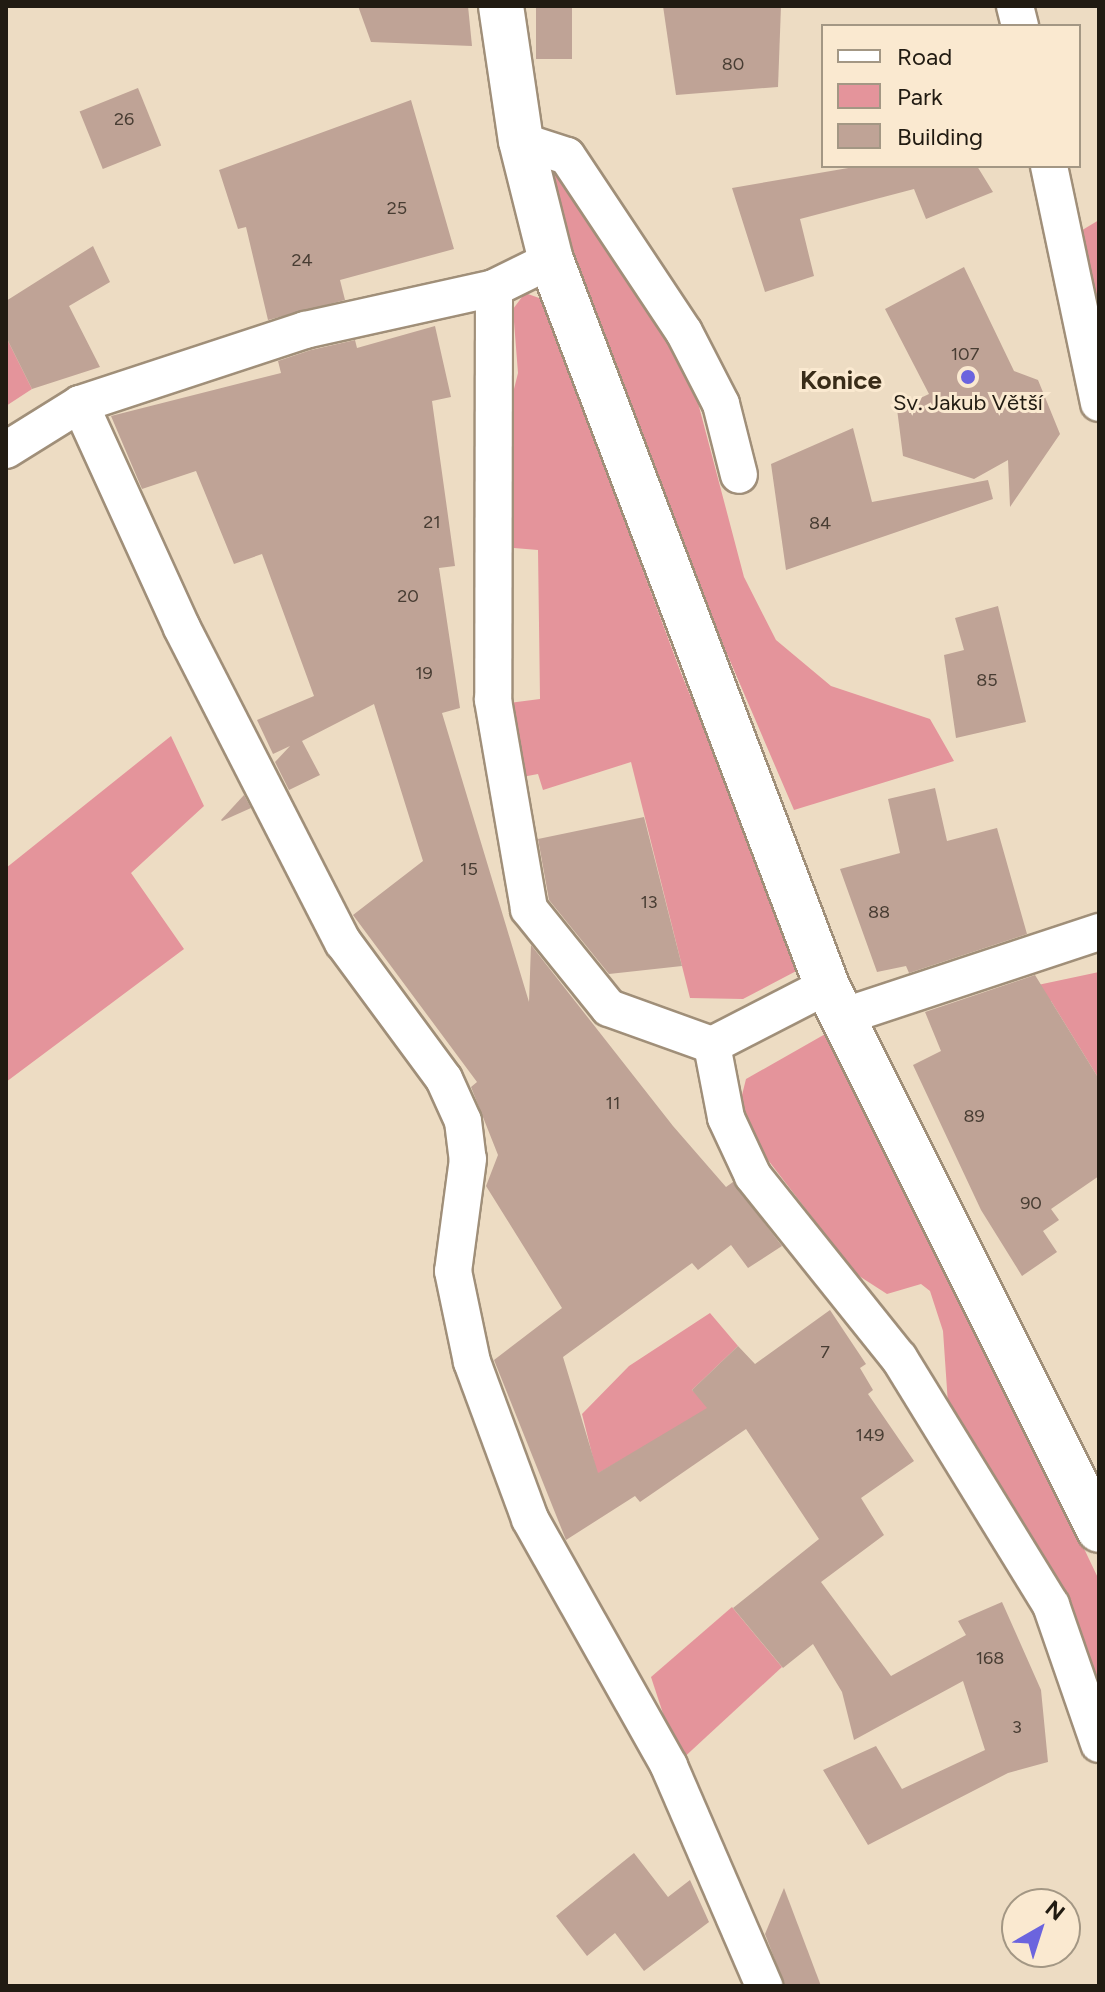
<!DOCTYPE html>
<meta charset="utf-8">
<style>
body{margin:0}
#map{position:relative;width:1105px;height:1992px;overflow:hidden;background:#eddcc3;font-family:Figtree,sans-serif}
div>[style]{position:absolute}
[style*='--x']{left:calc(var(--x)*1px);top:calc(var(--y)*1px);width:calc(var(--w)*1px);rotate:calc(var(--a)*1deg)}
.green>*{inset:0;background:#e4949b}
.building>*{inset:0;background:#bfa396;transform-origin:0 0}
.roads{filter:drop-shadow(2px 0 #a08f79) drop-shadow(-2px 0 #a08f79) drop-shadow(0 2px #a08f79) drop-shadow(0 -2px #a08f79)}
.street>*{height:36px;margin:-18px;padding:0 18px;transform-origin:18px;border-radius:18px;background:#fff}
.secondary>*{height:44px;margin:-22px;padding:0 22px;transform-origin:22px;border-radius:22px;background:#fff}
.dots>*{width:22px;height:22px;translate:-50% -50%;box-sizing:border-box;border:4px solid #fae9d0;border-radius:50%}
span{translate:-50% -50%;white-space:nowrap;text-align:center;line-height:1.15;-webkit-text-stroke:6px #fae9d0;paint-order:stroke}
.number-label{font-size:18px;color:#483d33}
.number-label span{-webkit-text-stroke-width:0}
.poi-label{font-size:22px;color:#211b12}
.quarter-label{font-size:26px;color:#392c18;font-weight:700}
.frame{position:absolute;inset:0;border:8px solid #211b12;pointer-events:none}
.legend{position:absolute;left:821px;top:24px;width:260px;height:144px;box-sizing:border-box;background:#fae9d0;border:2px solid #a39784;margin:0;padding:10px 14px;list-style:none;font-size:24px;color:#211b12}
.legend li{display:flex;align-items:center;gap:16px;height:40px}
.legend b{width:40px;border:2px solid #a39784}
.north{position:absolute;left:1001px;top:1888px;width:80px;height:80px;box-sizing:border-box;background:#fae9d0;border:2px solid #a39784;border-radius:50%;rotate:39deg;font-size:22px;font-weight:700;line-height:32px;text-align:center;color:#211b12}
.north::after{content:'';display:block;margin:auto;width:28px;height:36px;background:#6b64de;clip-path:polygon(50% 0,100% 100%,50% 72%,0 100%)}
</style>
<div id="map">
<div class="green">
<div style="clip-path:polygon(536px 158px,549px 159px,692px 380px,744px 577px,776px 640px,831px 686px,930px 719px,954px 761px,794px 810px,643px 458px)"></div>
<div style="clip-path:polygon(1099px 220px,1099px 315px,1079px 232px)"></div>
<div style="clip-path:polygon(525px 293px,542px 299px,681px 673px,802px 968px,743px 999px,690px 998px,631px 762px,543px 790px,538px 774px,522px 777px,509px 703px,540px 699px,538px 550px,503px 547px,505px 425px,518px 373px,513px 309px)"></div>
<div style="clip-path:polygon(6px 337px,32px 389px,6px 406px)"></div>
<div style="clip-path:polygon(171px 736px,204px 806px,131px 873px,184px 949px,6px 1082px,6px 868px)"></div>
<div style="clip-path:polygon(1099px 972px,1099px 1079px,1051px 1001px,1038px 1002px,1033px 986px)"></div>
<div style="clip-path:polygon(827px 1033px,935px 1236px,1099px 1580px,1099px 1700px,1048px 1572px,948px 1404px,943px 1331px,930px 1291px,921px 1284px,887px 1294px,856px 1274px,751px 1138px,740px 1103px,746px 1079px)"></div>
<div style="clip-path:polygon(710px 1313px,738px 1346px,692px 1390px,712px 1407px,597px 1474px,582px 1414px,629px 1366px)"></div>
<div style="clip-path:polygon(732px 1607px,782px 1667px,679px 1762px,651px 1677px)"></div>
</div>
<div class="building">
<div style="clip-path:polygon(358px 6px,468px 6px,472px 46px,371px 42px)"></div>
<div style="left:536px;top:6px;width:36px;height:53px"></div>
<div style="clip-path:polygon(663px 6px,781px 6px,778px 87px,676px 95px)"></div>
<div style="left:138px;top:88px;width:62px;height:63px;rotate:68deg"></div>
<div style="clip-path:polygon(411px 100px,454px 249px,340px 280px,345px 300px,268px 320px,246px 227px,238px 229px,219px 170px)"></div>
<div style="clip-path:polygon(860px 166px,977px 166px,993px 192px,926px 219px,914px 189px,800px 219px,814px 276px,765px 292px,732px 188px)"></div>
<div style="clip-path:polygon(93px 246px,110px 282px,69px 306px,100px 367px,32px 389px,6px 337px,6px 301px)"></div>
<div style="clip-path:polygon(964px 267px,1014px 371px,1038px 380px,1060px 434px,1010px 507px,1008px 460px,974px 479px,903px 456px,897px 409px,929px 394px,885px 309px)"></div>
<div style="clip-path:polygon(435px 326px,451px 397px,432px 401px,455px 566px,439px 568px,460px 708px,442px 713px,529px 1002px,531px 945px,673px 1126px,726px 1187px,733px 1182px,782px 1246px,748px 1268px,731px 1245px,698px 1270px,692px 1263px,563px 1357px,598px 1473px,707px 1408px,692px 1390px,738px 1346px,755px 1364px,830px 1310px,866px 1364px,860px 1368px,873px 1390px,868px 1394px,914px 1461px,861px 1498px,884px 1535px,821px 1582px,891px 1676px,966px 1635px,958px 1621px,1002px 1602px,1041px 1690px,1048px 1762px,1008px 1773px,868px 1845px,823px 1770px,876px 1746px,902px 1789px,985px 1750px,963px 1681px,854px 1740px,842px 1692px,813px 1644px,783px 1668px,733px 1608px,819px 1539px,746px 1429px,640px 1502px,635px 1496px,566px 1540px,494px 1360px,562px 1308px,486px 1186px,498px 1155px,471px 1087px,477px 1082px,353px 915px,423px 861px,374px 704px,302px 741px,320px 775px,289px 790px,275px 762px,290px 746px,273px 754px,257px 720px,314px 696px,262px 554px,234px 564px,196px 471px,142px 489px,111px 416px,281px 373px,278px 361px,311px 350px,355px 340px,357px 348px)"></div>
<div style="clip-path:polygon(853px 428px,872px 502px,988px 480px,993px 499px,786px 570px,771px 464px)"></div>
<div style="clip-path:polygon(998px 606px,1026px 722px,956px 738px,944px 655px,964px 650px,955px 618px)"></div>
<div style="clip-path:polygon(935px 788px,947px 841px,997px 828px,1027px 934px,909px 973px,906px 966px,877px 972px,840px 869px,900px 853px,888px 799px)"></div>
<div style="clip-path:polygon(244px 795px,251px 808px,222px 821px,221px 820px)"></div>
<div style="clip-path:polygon(644px 817px,682px 966px,609px 974px,549px 900px,538px 839px)"></div>
<div style="clip-path:polygon(1035px 975px,1099px 1079px,1099px 1176px,1051px 1209px,1059px 1220px,1043px 1231px,1057px 1252px,1022px 1276px,981px 1210px,913px 1065px,941px 1051px,925px 1012px)"></div>
<div style="clip-path:polygon(634px 1853px,668px 1897px,690px 1880px,709px 1922px,644px 1971px,615px 1933px,587px 1956px,556px 1916px)"></div>
<div style="clip-path:polygon(784px 1888px,821px 1986px,785px 1986px,765px 1934px)"></div>
</div>
<div class="roads">
<div class="street">
<div style="--x:1015;--y:6;--w:21;--a:76"></div>
<div style="--x:521;--y:141;--w:48;--a:18.1"></div>
<div style="--x:567;--y:156;--w:211;--a:56.4"></div>
<div style="--x:684;--y:332;--w:81;--a:62.8"></div>
<div style="--x:721;--y:404;--w:73;--a:75.8"></div>
<div style="--x:1049;--y:166;--w:242;--a:78.1"></div>
<div style="--x:494;--y:288;--w:412;--a:90.1"></div>
<div style="--x:493;--y:700;--w:212;--a:80.2"></div>
<div style="--x:529;--y:909;--w:127;--a:51.1"></div>
<div style="--x:609;--y:1008;--w:109;--a:19.8"></div>
<div style="--x:712;--y:1045;--w:74;--a:79.1"></div>
<div style="--x:726;--y:1118;--w:64;--a:65"></div>
<div style="--x:753;--y:1176;--w:233;--a:51.3"></div>
<div style="--x:899;--y:1358;--w:290;--a:58.4"></div>
<div style="--x:1051;--y:1605;--w:147;--a:70.9"></div>
<div style="--x:80;--y:404;--w:237;--a:-18.2"></div>
<div style="--x:305;--y:330;--w:194;--a:-12.5"></div>
<div style="--x:494;--y:288;--w:64;--a:-26.2"></div>
<div style="--x:6;--y:450;--w:87;--a:-31.9"></div>
<div style="--x:80;--y:404;--w:246;--a:65.5"></div>
<div style="--x:182;--y:628;--w:353;--a:62.9"></div>
<div style="--x:343;--y:942;--w:170;--a:53.6"></div>
<div style="--x:444;--y:1079;--w:46;--a:65.7"></div>
<div style="--x:463;--y:1121;--w:38;--a:83"></div>
<div style="--x:468;--y:1159;--w:113;--a:97.6"></div>
<div style="--x:453;--y:1271;--w:93;--a:78.2"></div>
<div style="--x:472;--y:1362;--w:167;--a:69.7"></div>
<div style="--x:530;--y:1519;--w:283;--a:60.6"></div>
<div style="--x:669;--y:1766;--w:240;--a:66.6"></div>
<div style="--x:842;--y:1017;--w:271;--a:-18.3"></div>
<div style="--x:712;--y:1045;--w:129;--a:-27.2"></div>
</div>
<div class="secondary">
<div style="--x:501;--y:6;--w:136;--a:81.6"></div>
<div style="--x:521;--y:141;--w:123;--a:75.9"></div>
<div style="--x:551;--y:260;--w:777;--a:69.18"></div>
<div style="--x:827;--y:986;--w:608;--a:63.43"></div>
</div>
</div>
<div class="dots">
<div style="left:968px;top:377px;background:#6b64de"></div>
</div>
<div class="number-label">
<span style="left:733px;top:64px">80</span>
<span style="left:124px;top:119px">26</span>
<span style="left:397px;top:208px">25</span>
<span style="left:302px;top:260px">24</span>
<span style="left:965px;top:354px">107</span>
<span style="left:432px;top:522px">21</span>
<span style="left:820px;top:523px">84</span>
<span style="left:408px;top:596px">20</span>
<span style="left:424px;top:673px">19</span>
<span style="left:987px;top:680px">85</span>
<span style="left:469px;top:869px">15</span>
<span style="left:649px;top:902px">13</span>
<span style="left:879px;top:912px">88</span>
<span style="left:613px;top:1103px">11</span>
<span style="left:974px;top:1116px">89</span>
<span style="left:1031px;top:1203px">90</span>
<span style="left:825px;top:1352px">7</span>
<span style="left:870px;top:1435px">149</span>
<span style="left:990px;top:1658px">168</span>
<span style="left:1017px;top:1727px">3</span>
</div>
<div class="poi-label">
<span style="left:968px;top:403px">Sv. Jakub Větší</span>
</div>
<div class="quarter-label">
<span style="left:841px;top:381px">Konice</span>
</div>
<div class="frame"></div>
<ul class="legend">
<li><b style="height:10px;background:#fff"></b>Road</li>
<li><b style="height:22px;background:#e4949b"></b>Park</li>
<li><b style="height:22px;background:#bfa396"></b>Building</li>
</ul>
<div class="north">N</div>
</div>
